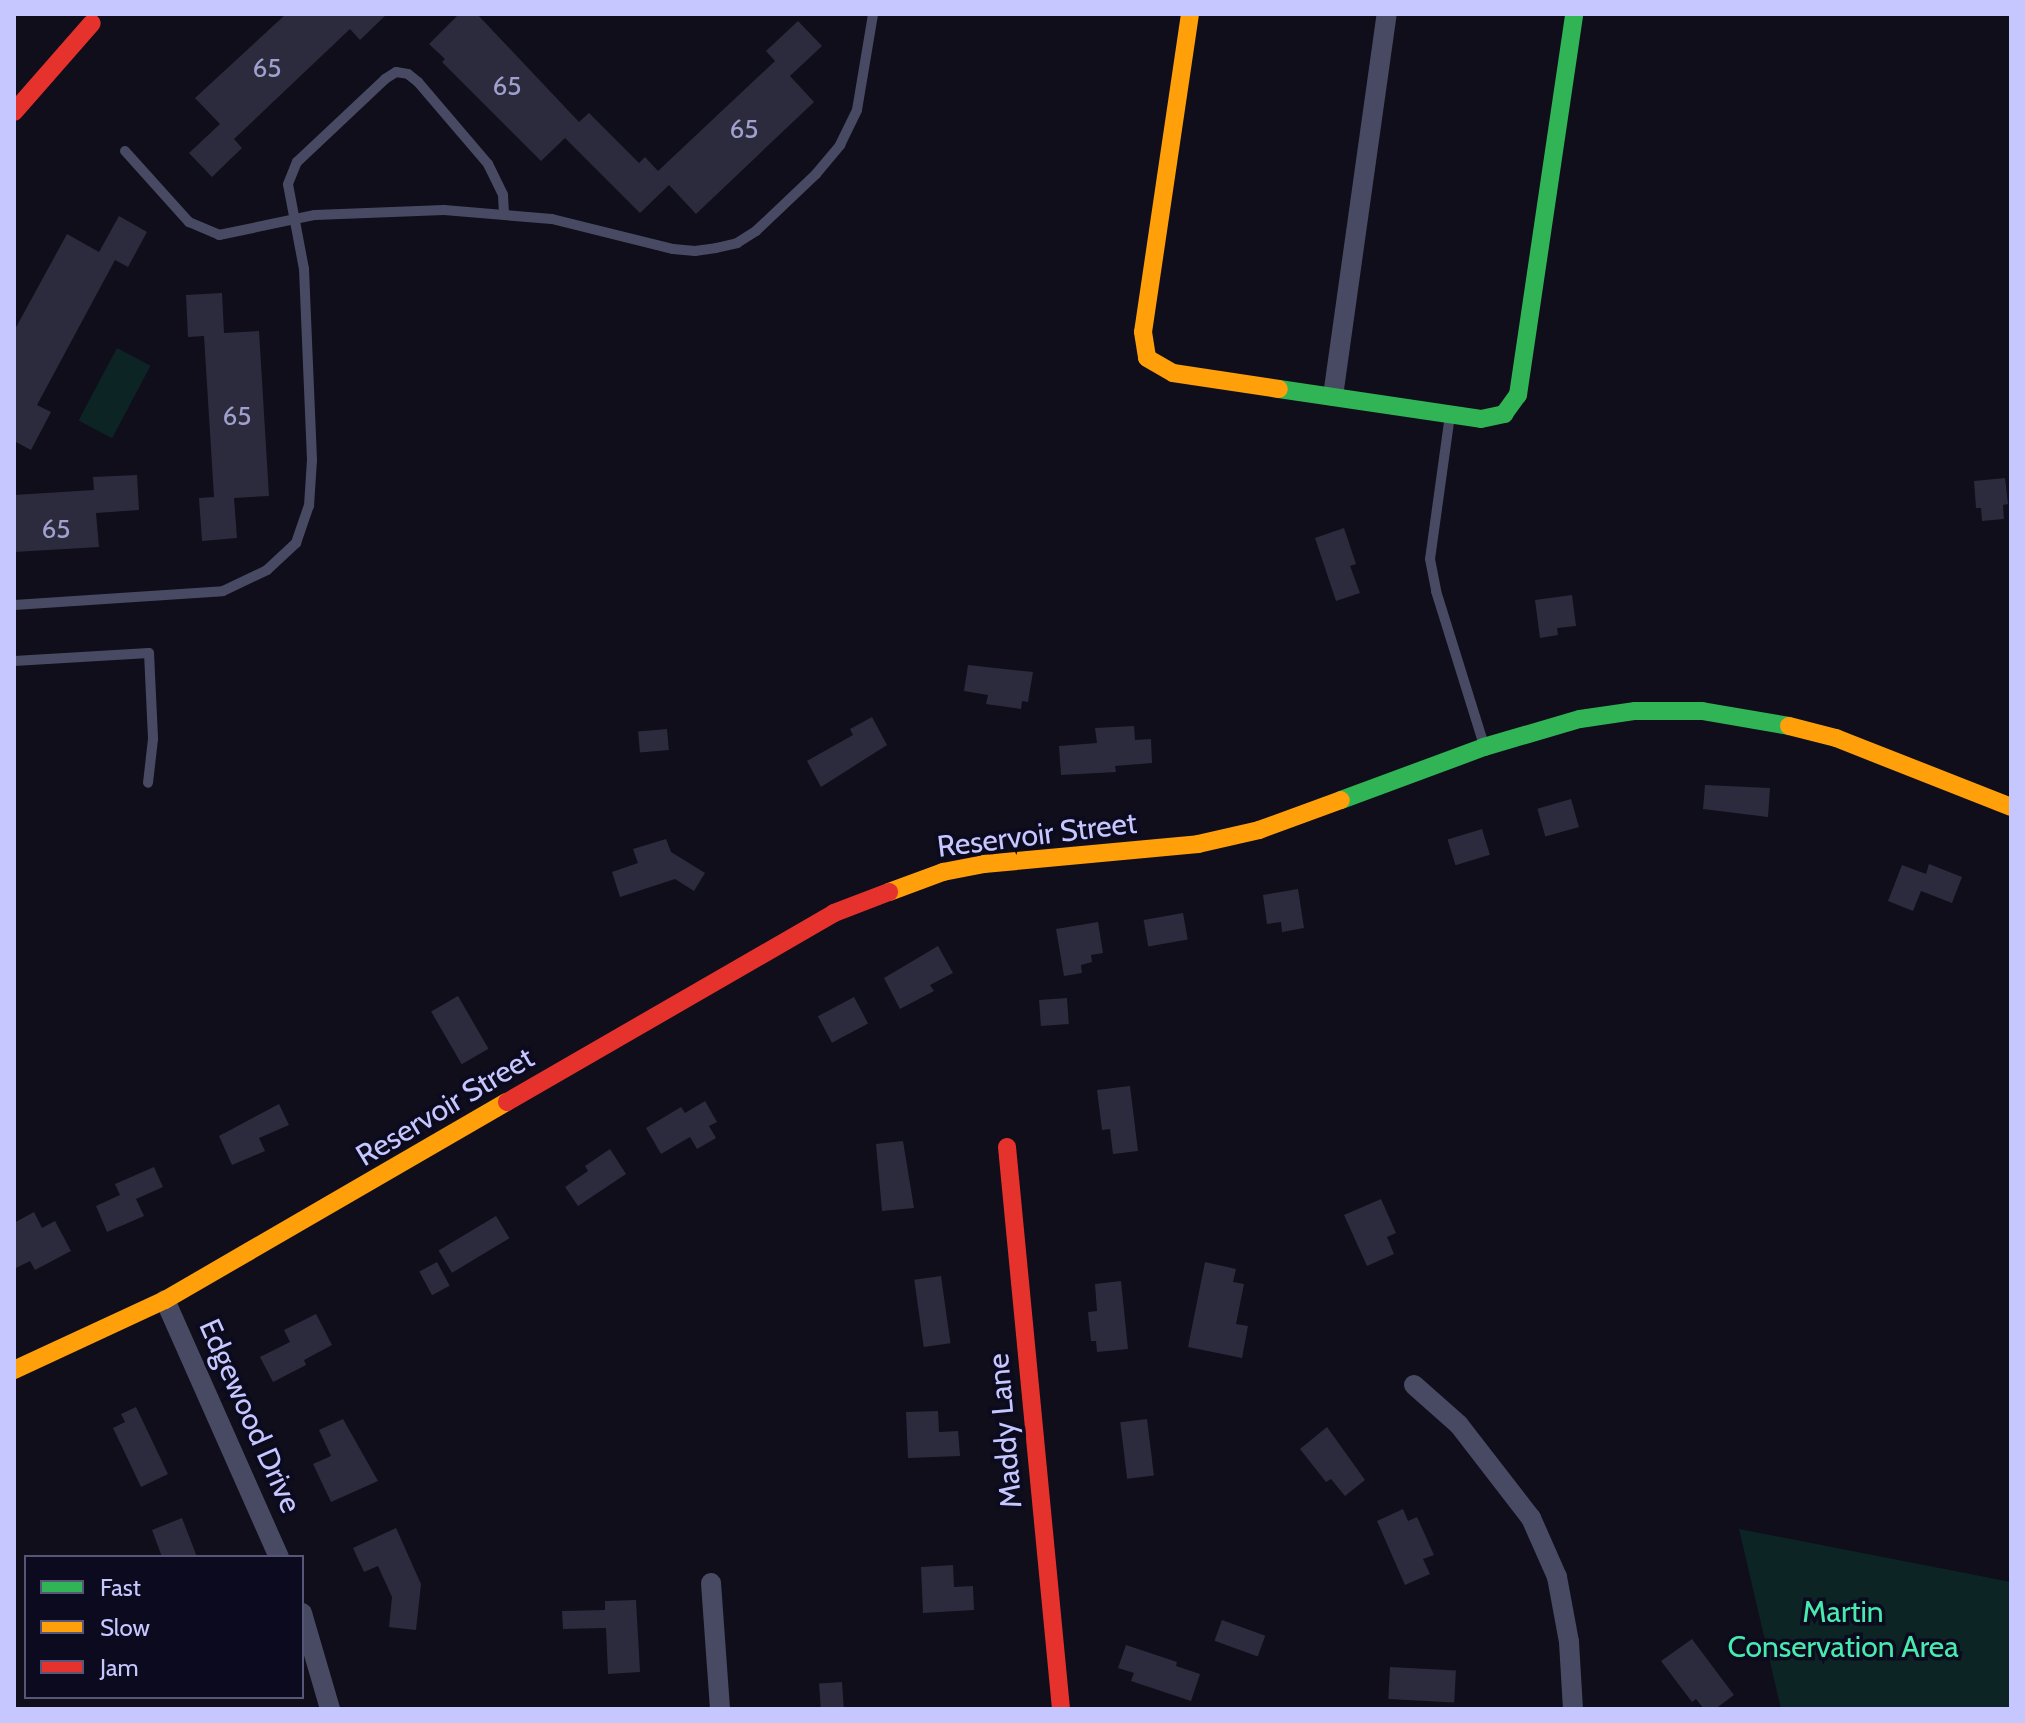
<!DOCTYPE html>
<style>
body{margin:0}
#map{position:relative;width:2025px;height:1723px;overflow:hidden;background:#0f0e1a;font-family:Cabin,sans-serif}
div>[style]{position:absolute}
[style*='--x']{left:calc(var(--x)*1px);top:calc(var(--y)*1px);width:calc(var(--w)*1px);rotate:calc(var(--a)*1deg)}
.green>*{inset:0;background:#0c2423;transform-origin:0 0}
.building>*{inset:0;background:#2c2b3d;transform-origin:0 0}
.lane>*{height:10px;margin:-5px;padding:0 5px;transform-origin:5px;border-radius:5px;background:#484a63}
.street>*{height:20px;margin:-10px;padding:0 10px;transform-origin:10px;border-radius:10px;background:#484a63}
.fast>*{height:18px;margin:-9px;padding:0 9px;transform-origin:9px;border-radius:9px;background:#30b455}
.slow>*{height:18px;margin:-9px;padding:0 9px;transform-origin:9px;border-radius:9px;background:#ff9f0a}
.jam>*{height:18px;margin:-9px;padding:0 9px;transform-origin:9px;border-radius:9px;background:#e5322d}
span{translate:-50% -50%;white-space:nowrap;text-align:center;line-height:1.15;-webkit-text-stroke:7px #0b0a1e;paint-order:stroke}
.number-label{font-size:26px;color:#a0a0ce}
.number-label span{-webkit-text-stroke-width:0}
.street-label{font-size:30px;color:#c6c7ff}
.park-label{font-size:30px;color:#47ebae}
.frame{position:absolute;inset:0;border:16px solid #c6c7ff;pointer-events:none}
.legend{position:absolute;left:24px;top:1555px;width:280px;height:144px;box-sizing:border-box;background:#0b0a1e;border:2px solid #565678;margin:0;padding:10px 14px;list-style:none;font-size:24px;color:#c6c7ff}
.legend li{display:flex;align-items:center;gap:16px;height:40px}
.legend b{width:40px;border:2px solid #565678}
</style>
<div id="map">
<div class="green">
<div style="left:117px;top:348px;width:38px;height:82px;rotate:28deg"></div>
<div style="clip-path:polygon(1739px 1529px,2011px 1582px,2011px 1709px,1781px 1709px)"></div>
</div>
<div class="building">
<div style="clip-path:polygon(286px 14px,387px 14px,360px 40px,350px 29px,234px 139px,242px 148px,212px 177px,189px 153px,220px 124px,195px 98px)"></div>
<div style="clip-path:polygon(459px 14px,477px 14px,579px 122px,589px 113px,639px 163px,645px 157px,658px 171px,775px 61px,766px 51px,798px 21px,822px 46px,790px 76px,814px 102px,696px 214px,669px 185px,640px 213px,565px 138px,541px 161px,442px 62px,445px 59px,429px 44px)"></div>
<div style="clip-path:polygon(119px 216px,147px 232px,128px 267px,115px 260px,37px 405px,51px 412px,31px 450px,14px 441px,14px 331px,67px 234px,99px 252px)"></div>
<div style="clip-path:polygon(222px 293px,224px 333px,259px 331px,269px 496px,234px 498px,237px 538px,202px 541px,199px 498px,214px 497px,204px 336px,188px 337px,186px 295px)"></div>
<div style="clip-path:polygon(137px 475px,139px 510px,96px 513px,99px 547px,14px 552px,14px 495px,94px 490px,93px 477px)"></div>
<div style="clip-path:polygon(2005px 478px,2008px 504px,2003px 505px,2004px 519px,1982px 521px,1981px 508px,1976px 508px,1974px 481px)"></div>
<div style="clip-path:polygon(1344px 528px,1356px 564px,1350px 566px,1360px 593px,1336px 601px,1315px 538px)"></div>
<div style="clip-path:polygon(1572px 595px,1576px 626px,1557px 628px,1558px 635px,1540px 638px,1535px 600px)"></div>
<div style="clip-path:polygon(968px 665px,1033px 672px,1028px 702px,1022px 701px,1021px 709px,986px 704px,988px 695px,964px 691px)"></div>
<div style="clip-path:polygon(872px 717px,887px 745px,821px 787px,807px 761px,853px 735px,850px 729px)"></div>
<div style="clip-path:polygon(1134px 726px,1135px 740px,1151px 739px,1152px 763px,1115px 766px,1116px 772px,1061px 775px,1059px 746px,1097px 743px,1095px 728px)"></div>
<div style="left:667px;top:729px;width:21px;height:29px;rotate:85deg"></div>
<div style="clip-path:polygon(1705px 785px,1770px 788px,1768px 817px,1703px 809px)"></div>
<div style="left:1571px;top:799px;width:29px;height:35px;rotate:74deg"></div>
<div style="left:1482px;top:829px;width:27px;height:36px;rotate:73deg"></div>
<div style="clip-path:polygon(666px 839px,671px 852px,705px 873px,694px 891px,675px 879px,620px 897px,612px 872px,638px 863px,633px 849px)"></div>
<div style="clip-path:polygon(1929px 864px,1962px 877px,1952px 903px,1921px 891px,1913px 911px,1888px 901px,1902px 865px,1926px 874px)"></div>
<div style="clip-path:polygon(1298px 889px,1304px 928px,1282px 932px,1281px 922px,1267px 924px,1263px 895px)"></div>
<div style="left:1183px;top:913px;width:27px;height:40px;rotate:80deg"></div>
<div style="clip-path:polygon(1098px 922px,1103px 953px,1091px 955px,1092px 962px,1081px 965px,1082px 973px,1064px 976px,1056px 929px)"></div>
<div style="clip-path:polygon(938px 946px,953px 973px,930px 985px,934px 991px,900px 1009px,884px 978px)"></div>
<div style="left:458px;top:996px;width:61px;height:31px;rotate:60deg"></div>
<div style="left:854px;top:997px;width:30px;height:41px;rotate:62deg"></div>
<div style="left:1067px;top:998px;width:26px;height:28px;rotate:86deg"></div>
<div style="clip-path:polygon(1130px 1086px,1138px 1151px,1113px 1154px,1110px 1129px,1102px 1130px,1097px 1090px)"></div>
<div style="clip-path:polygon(705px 1101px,717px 1122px,709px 1126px,716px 1138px,697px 1149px,690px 1137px,661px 1154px,646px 1128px,681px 1107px,685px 1113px)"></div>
<div style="clip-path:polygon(279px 1104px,289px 1125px,259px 1138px,265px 1151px,232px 1165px,219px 1136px)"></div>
<div style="clip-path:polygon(903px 1141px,914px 1208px,882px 1211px,876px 1144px)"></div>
<div style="clip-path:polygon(610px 1149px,626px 1174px,578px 1206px,565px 1187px,588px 1171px,585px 1166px)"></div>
<div style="clip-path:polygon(154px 1167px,163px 1187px,136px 1199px,144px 1216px,107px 1232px,96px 1206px,120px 1195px,115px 1184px)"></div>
<div style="clip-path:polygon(1381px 1199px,1396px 1233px,1387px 1237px,1394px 1254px,1367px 1266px,1344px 1215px)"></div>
<div style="clip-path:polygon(34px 1212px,42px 1228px,55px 1221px,71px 1251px,35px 1270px,30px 1261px,14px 1269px,14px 1223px)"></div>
<div style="left:496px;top:1216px;width:26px;height:67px;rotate:59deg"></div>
<div style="left:437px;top:1262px;width:27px;height:20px;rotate:62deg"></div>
<div style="clip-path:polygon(1205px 1262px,1236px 1269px,1233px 1282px,1244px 1284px,1236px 1324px,1248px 1326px,1242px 1358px,1188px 1347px)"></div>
<div style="left:941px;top:1276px;width:68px;height:27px;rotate:82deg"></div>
<div style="clip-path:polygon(1121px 1281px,1128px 1349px,1097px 1352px,1096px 1341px,1091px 1341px,1088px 1312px,1097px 1311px,1095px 1284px)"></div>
<div style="clip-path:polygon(316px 1314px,332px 1345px,304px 1360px,306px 1365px,273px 1382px,260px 1357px,290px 1342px,284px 1330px)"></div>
<div style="clip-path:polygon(136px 1407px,168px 1474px,141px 1487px,113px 1428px,125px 1422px,121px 1414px)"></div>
<div style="clip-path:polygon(938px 1411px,939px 1432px,958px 1431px,960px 1456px,908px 1458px,906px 1412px)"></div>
<div style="clip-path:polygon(343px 1419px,378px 1481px,331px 1502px,313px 1464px,331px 1456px,319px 1430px)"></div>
<div style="left:1147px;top:1419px;width:57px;height:27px;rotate:83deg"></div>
<div style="clip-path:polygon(1327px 1427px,1365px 1480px,1345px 1496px,1331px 1479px,1326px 1482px,1300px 1449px)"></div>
<div style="clip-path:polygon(1403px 1509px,1408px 1521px,1417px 1517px,1434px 1555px,1423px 1559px,1430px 1574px,1405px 1585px,1377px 1521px)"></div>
<div style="clip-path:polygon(182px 1518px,197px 1557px,162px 1557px,152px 1530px)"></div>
<div style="clip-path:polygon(396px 1528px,421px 1584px,416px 1630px,389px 1627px,392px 1597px,378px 1566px,364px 1572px,353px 1548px)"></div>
<div style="clip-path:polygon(953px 1565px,954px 1587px,973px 1586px,974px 1610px,923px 1613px,921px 1567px)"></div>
<div style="clip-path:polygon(636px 1600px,640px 1672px,608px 1674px,606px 1628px,563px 1629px,562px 1611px,605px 1610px,605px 1601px)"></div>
<div style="left:1222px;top:1620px;width:46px;height:22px;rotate:20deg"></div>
<div style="clip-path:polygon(1692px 1639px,1734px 1695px,1715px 1709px,1704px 1709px,1696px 1699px,1692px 1702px,1661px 1661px)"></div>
<div style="clip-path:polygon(1126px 1645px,1177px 1662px,1176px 1666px,1200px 1674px,1191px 1701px,1131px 1681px,1134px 1673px,1118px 1668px)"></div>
<div style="left:1390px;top:1667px;width:66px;height:32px;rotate:3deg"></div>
<div style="left:842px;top:1682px;width:27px;height:23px;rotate:86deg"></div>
</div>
<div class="lane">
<div style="--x:125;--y:151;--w:96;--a:48"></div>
<div style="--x:189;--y:222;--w:33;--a:23"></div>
<div style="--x:219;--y:235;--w:98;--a:-11.8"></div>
<div style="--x:315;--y:215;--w:129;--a:-2.2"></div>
<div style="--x:444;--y:210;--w:108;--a:4.8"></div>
<div style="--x:552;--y:219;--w:125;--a:13.9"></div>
<div style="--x:673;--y:249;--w:22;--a:5"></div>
<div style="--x:695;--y:251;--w:21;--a:-8"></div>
<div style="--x:716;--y:248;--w:22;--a:-13"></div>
<div style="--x:737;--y:243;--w:22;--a:-32"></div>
<div style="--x:756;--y:231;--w:83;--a:-43.5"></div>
<div style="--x:816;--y:174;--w:38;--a:-50"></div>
<div style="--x:840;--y:145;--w:39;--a:-64"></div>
<div style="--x:857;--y:110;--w:97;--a:-80.5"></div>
<div style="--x:1450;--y:415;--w:145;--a:97.9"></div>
<div style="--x:1430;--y:559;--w:33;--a:79"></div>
<div style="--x:1436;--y:591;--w:161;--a:72.7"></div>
<div style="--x:14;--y:605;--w:209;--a:-3.8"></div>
<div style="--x:223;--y:591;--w:49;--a:-25.5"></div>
<div style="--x:267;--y:570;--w:40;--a:-43"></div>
<div style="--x:296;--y:543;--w:39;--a:-71"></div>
<div style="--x:309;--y:506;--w:46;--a:-86.3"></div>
<div style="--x:312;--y:460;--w:191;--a:-92.4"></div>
<div style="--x:304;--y:269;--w:86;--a:-100.7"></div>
<div style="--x:288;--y:184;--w:24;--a:-68"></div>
<div style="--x:297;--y:162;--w:121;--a:-43.3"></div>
<div style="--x:385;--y:79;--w:13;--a:-32"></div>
<div style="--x:396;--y:72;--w:12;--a:9"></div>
<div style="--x:408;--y:74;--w:13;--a:39"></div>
<div style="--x:418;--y:82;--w:108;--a:49.5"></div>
<div style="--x:488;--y:164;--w:34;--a:64"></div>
<div style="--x:503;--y:195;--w:17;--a:87"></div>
<div style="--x:14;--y:661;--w:135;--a:-3.4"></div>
<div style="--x:149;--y:653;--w:86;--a:87.3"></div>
<div style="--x:153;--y:739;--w:44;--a:96.5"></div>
</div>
<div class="street">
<div style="--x:1333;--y:396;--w:386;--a:-82"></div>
<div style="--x:165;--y:1300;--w:281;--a:66.1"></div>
<div style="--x:1414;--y:1385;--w:60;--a:41.6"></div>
<div style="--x:1459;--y:1425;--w:118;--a:52.3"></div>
<div style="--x:1531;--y:1518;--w:64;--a:66.2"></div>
<div style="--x:1557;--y:1577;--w:66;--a:79.5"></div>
<div style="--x:1569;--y:1642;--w:67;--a:86.6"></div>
<div style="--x:711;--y:1583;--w:126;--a:85.9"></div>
<div style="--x:302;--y:1613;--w:100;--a:73.7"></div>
</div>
<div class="fast">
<div style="--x:1279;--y:389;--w:204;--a:8.4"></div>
<div style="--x:1481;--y:419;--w:24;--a:-12"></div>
<div style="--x:1504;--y:414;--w:24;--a:-54"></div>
<div style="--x:1518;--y:395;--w:385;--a:-81.6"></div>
<div style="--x:1341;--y:800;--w:153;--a:-20.3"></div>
<div style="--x:1484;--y:747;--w:100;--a:-16.3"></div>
<div style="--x:1580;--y:719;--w:56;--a:-8.3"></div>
<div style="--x:1635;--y:711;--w:67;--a:0"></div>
<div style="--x:1702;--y:711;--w:88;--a:9.8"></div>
</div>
<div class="slow">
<div style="--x:1190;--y:14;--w:321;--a:98.4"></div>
<div style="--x:1143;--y:332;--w:26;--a:81"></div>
<div style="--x:1147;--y:358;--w:30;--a:30"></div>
<div style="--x:1173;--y:373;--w:107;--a:8.6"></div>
<div style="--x:1789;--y:726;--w:49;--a:14.3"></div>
<div style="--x:1836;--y:738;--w:188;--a:21.5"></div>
<div style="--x:889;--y:892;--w:58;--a:-20.3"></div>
<div style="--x:943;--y:872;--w:42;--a:-11"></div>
<div style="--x:984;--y:864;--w:215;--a:-5.3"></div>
<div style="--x:1198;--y:844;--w:63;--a:-12.9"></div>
<div style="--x:1259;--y:830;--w:87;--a:-20.1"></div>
<div style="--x:14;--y:1370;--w:166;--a:-24.9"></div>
<div style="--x:165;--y:1300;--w:395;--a:-30.1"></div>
</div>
<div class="jam">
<div style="--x:14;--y:112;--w:118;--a:-48.8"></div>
<div style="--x:507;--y:1102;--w:378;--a:-30"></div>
<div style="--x:834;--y:913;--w:59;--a:-20.9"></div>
<div style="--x:1007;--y:1147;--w:565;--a:84.51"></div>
</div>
<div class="number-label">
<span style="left:267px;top:69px">65</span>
<span style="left:507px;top:87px">65</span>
<span style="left:744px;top:130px">65</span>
<span style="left:237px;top:417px">65</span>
<span style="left:56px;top:530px">65</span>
</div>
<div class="street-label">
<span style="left:1037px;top:835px;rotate:-7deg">Reservoir Street</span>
<span style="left:445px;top:1107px;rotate:-31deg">Reservoir Street</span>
<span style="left:250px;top:1416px;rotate:66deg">Edgewood Drive</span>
<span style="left:1005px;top:1431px;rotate:-95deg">Maddy Lane</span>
</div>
<div class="park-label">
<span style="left:1843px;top:1629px">Martin<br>Conservation Area</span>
</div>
<div class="frame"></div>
<ul class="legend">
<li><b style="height:10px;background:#30b455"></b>Fast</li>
<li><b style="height:10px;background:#ff9f0a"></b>Slow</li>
<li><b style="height:10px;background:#e5322d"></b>Jam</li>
</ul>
</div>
